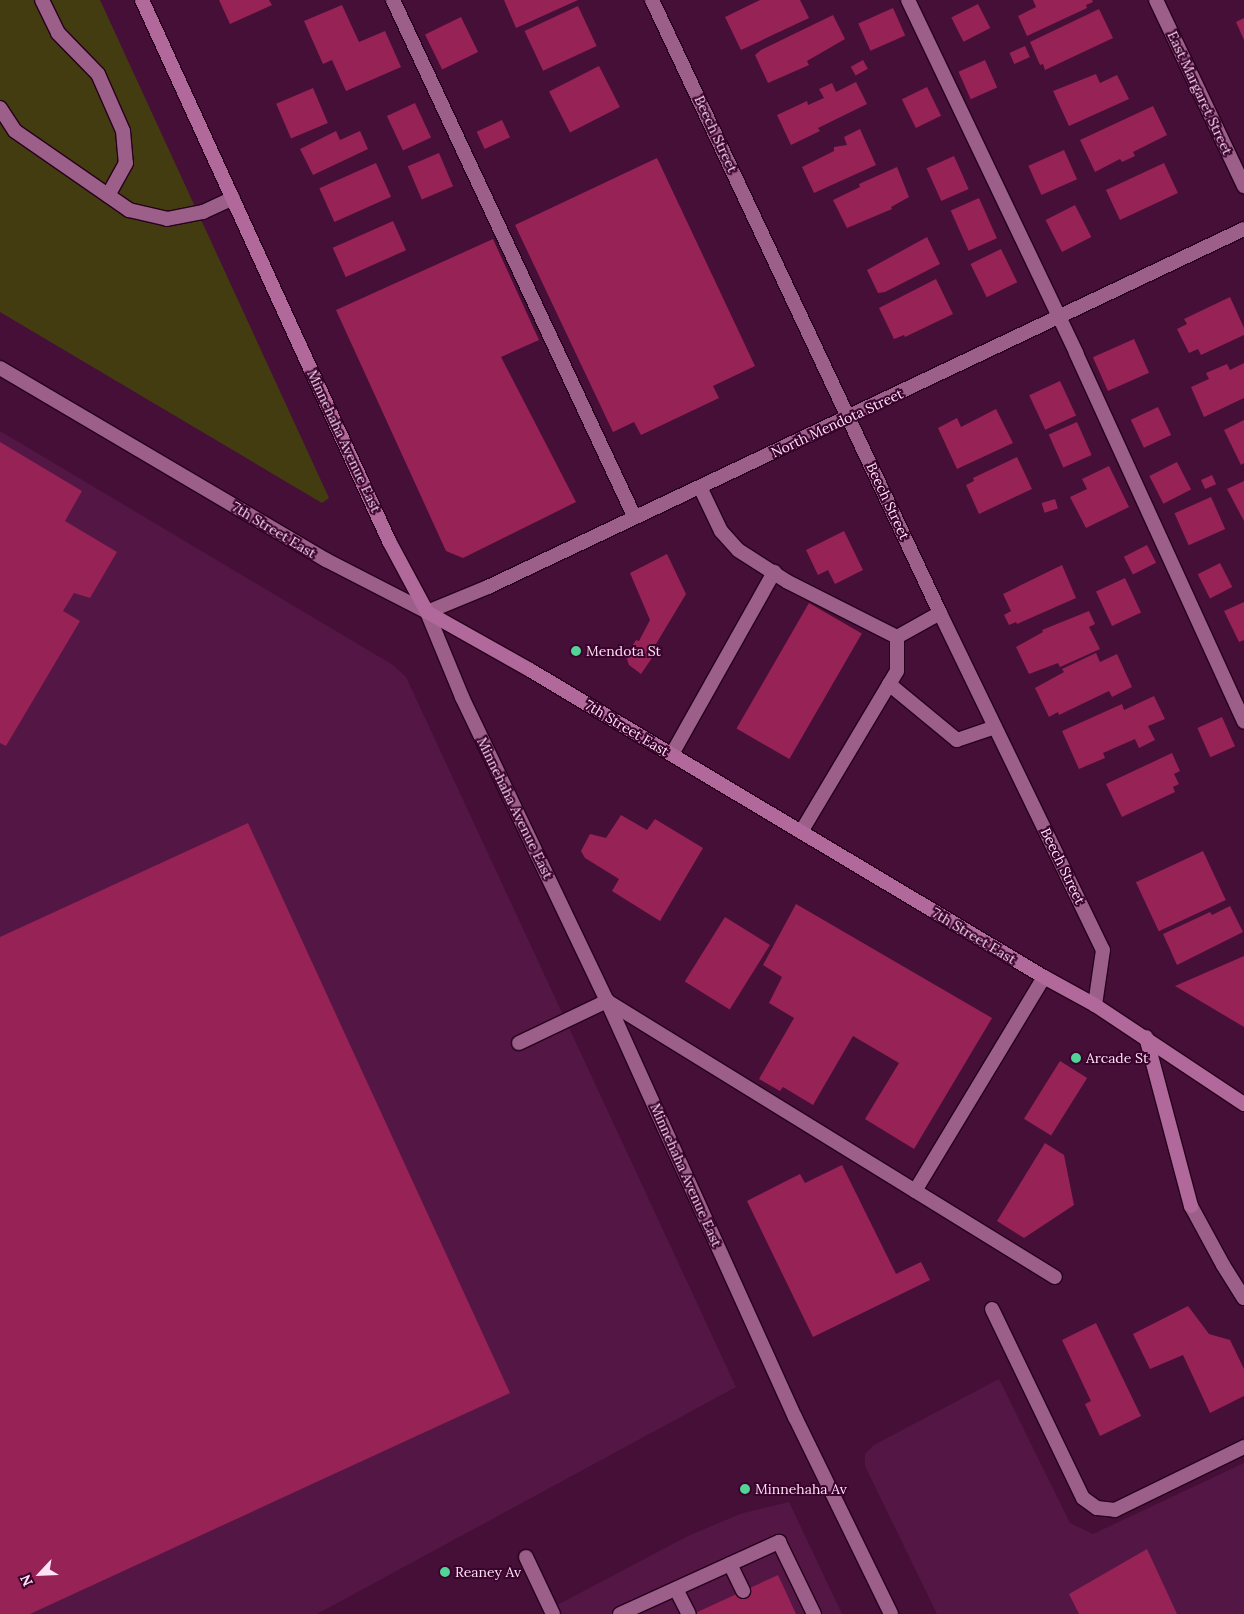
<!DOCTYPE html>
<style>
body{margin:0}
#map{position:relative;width:1244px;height:1614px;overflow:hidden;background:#460f38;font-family:Lora,serif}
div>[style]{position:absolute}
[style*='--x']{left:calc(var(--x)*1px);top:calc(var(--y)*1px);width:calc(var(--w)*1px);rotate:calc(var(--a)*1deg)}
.built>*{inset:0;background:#541645}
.green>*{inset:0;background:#433c11}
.building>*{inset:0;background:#972255;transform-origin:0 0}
.roads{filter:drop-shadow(1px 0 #26001c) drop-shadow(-1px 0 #26001c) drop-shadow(0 1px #26001c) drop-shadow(0 -1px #26001c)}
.service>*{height:14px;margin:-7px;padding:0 7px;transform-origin:7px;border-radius:7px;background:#9c5f89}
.minor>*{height:14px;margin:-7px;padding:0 7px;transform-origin:7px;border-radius:7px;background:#9c5f89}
.tertiary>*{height:14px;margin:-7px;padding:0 7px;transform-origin:7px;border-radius:7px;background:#9c5f89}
.secondary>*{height:14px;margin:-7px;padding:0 7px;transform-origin:7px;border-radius:7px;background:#b1689a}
.dots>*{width:14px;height:14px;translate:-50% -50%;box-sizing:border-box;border:2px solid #3a032e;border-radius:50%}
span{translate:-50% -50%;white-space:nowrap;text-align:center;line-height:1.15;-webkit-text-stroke:4px #3a032e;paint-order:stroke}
.street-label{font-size:14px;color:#ffe2f4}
.poi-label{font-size:14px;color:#ffe2f4}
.left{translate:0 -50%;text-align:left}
.north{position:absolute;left:15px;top:1549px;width:50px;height:50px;-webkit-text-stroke:4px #3a032e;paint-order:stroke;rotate:245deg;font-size:14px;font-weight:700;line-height:20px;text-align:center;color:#ffe2f4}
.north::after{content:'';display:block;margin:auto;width:18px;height:22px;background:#ffe2f4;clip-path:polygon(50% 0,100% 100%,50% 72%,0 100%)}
</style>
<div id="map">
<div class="built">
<div style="clip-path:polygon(0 431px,393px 665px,406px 677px,736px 1387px,317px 1614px,0 1614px)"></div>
<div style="clip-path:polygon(999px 1379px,1070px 1523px,1093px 1534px,1244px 1463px,1244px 1614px,937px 1614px,865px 1466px,865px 1454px,874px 1445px)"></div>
<div style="clip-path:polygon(789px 1502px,842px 1614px,540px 1614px,688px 1536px,740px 1514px)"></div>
</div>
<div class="green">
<div style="clip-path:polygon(0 0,100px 0,329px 498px,322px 503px,0 312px)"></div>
</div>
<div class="building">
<div style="clip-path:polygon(219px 0,269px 0,272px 5px,230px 24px)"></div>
<div style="clip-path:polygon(504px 0,578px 0,516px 28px)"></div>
<div style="clip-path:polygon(760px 0,800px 0,809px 18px,741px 50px,725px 17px)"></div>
<div style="clip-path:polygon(1033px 0,1092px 0,1093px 2px,1086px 5px,1087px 8px,1027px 36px,1018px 16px,1036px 7px)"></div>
<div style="left:978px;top:4px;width:27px;height:30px;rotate:63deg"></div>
<div style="clip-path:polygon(342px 5px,359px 42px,385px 31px,401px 67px,346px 91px,332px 60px,323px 64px,304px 21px)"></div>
<div style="left:578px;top:6px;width:44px;height:59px;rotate:65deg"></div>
<div style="left:893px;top:8px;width:30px;height:38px;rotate:66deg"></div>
<div style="clip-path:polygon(1099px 9px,1113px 38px,1045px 70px,1043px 64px,1040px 65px,1030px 42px)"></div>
<div style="clip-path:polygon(833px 15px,845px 39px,807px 61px,809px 65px,768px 83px,755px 55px,761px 50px)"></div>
<div style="left:461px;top:17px;width:39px;height:40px;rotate:64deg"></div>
<div style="clip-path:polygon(1244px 18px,1244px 40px,1236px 22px)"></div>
<div style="left:1025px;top:46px;width:12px;height:17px;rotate:66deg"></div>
<div style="left:863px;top:60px;width:10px;height:14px;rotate:61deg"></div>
<div style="left:985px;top:60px;width:30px;height:29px;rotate:66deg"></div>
<div style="left:599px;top:66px;width:46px;height:56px;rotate:63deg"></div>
<div style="clip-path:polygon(1096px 74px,1100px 83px,1117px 75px,1129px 99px,1069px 126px,1053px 91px)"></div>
<div style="clip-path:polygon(856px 82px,867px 104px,818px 128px,820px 131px,791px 145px,777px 115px,807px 101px,808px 105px,824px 98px,819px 89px,832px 83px,836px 92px)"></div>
<div style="left:927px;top:87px;width:32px;height:28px;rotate:64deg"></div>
<div style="left:313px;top:88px;width:38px;height:40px;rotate:67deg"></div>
<div style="left:415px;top:103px;width:38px;height:31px;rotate:65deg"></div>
<div style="clip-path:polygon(1153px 106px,1167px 135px,1133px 152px,1135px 156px,1122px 162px,1120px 159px,1095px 172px,1080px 140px)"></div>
<div style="left:502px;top:120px;width:19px;height:28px;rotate:65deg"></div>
<div style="clip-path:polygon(860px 129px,876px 165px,814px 193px,802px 167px,834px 151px,834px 147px,847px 145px,844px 137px)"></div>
<div style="clip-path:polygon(336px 131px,340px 140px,360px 131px,368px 149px,313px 175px,300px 149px)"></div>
<div style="left:1064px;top:150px;width:32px;height:39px;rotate:66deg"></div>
<div style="left:439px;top:153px;width:36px;height:34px;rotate:67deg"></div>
<div style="left:954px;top:156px;width:36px;height:30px;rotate:66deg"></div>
<div style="clip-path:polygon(657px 158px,755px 366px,713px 386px,719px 398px,641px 435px,634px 422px,613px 432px,515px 225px)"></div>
<div style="left:376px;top:163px;width:37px;height:62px;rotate:66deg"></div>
<div style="left:1164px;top:163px;width:33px;height:64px;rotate:65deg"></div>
<div style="clip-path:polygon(897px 167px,909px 197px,891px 207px,892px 209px,847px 228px,833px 200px,860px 187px,859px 184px)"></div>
<div style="left:979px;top:198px;width:44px;height:31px;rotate:66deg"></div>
<div style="left:1075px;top:205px;width:36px;height:33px;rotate:63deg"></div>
<div style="left:393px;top:221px;width:32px;height:66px;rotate:66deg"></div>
<div style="clip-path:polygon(927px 237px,940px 264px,885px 292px,878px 293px,867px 270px)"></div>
<div style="clip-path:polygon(493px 239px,539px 340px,501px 357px,576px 502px,463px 558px,446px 551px,336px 310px)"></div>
<div style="left:1001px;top:249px;width:37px;height:34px;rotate:64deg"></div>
<div style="clip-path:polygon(936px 279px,953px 314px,905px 337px,904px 335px,894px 339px,879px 308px)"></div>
<div style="clip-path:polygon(1230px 297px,1244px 328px,1244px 335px,1201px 355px,1198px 349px,1189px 353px,1177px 329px,1187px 324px,1184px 319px)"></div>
<div style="left:1134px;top:339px;width:37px;height:45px;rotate:66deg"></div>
<div style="clip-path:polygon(1244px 363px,1244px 398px,1204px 417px,1191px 387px,1209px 379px,1206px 373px,1227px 364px,1230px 370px)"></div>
<div style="left:1060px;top:381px;width:38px;height:34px;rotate:65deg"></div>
<div style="left:1158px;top:407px;width:31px;height:30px;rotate:65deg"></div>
<div style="clip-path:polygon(996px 409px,1013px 443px,957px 469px,938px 428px,957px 418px,961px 427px)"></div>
<div style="clip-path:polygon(1244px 420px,1244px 463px,1241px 465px,1224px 430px)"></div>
<div style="left:1077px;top:422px;width:36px;height:31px;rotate:66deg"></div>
<div style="clip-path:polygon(0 442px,82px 491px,65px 521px,117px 552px,90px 598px,74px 593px,63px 611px,80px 621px,6px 746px,0 743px)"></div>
<div style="clip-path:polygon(1017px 457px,1032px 489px,979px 514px,966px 485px,974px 481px,973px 478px)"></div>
<div style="left:1177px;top:462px;width:31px;height:31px;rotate:63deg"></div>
<div style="clip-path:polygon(1109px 466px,1129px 507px,1086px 528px,1070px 497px,1087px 489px,1082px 479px)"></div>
<div style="left:1212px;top:475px;width:10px;height:12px;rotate:66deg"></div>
<div style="clip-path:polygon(1244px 481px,1244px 521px,1227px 489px)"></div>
<div style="left:1211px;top:497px;width:35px;height:40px;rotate:66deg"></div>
<div style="left:1055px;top:499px;width:10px;height:14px;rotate:73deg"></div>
<div style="clip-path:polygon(844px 531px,863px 570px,835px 584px,828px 570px,818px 575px,806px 550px)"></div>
<div style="left:1147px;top:545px;width:20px;height:26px;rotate:63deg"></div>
<div style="clip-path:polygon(667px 554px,686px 594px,653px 649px,656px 652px,641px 674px,629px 665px,626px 656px,636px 640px,639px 641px,650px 620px,630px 573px)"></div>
<div style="left:1220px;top:563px;width:27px;height:25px;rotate:63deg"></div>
<div style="clip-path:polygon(1062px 565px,1076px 598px,1017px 624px,1016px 622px,1009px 625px,1004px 615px,1011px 611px,1003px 594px)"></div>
<div style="left:1125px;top:578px;width:38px;height:32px;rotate:65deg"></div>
<div style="clip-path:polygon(1244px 602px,1244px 640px,1239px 642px,1224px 611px)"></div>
<div style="left:809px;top:603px;width:61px;height:145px;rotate:30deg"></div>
<div style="clip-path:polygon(1089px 611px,1095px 624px,1089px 627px,1100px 649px,1060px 667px,1058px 663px,1029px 674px,1016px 647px,1043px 632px,1042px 630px)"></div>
<div style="clip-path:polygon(1096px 653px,1100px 662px,1117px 654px,1132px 687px,1112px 697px,1109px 691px,1059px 715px,1058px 712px,1049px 717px,1035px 688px,1064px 672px,1062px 669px)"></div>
<div style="clip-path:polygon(1154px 696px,1165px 719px,1148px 726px,1155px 740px,1139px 748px,1135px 739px,1103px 753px,1105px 758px,1079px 769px,1062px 731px,1122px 704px,1124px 710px)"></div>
<div style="left:1222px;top:717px;width:32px;height:27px;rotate:66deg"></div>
<div style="clip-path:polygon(1172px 753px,1180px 771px,1174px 774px,1179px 784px,1173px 787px,1175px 792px,1122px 817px,1106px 784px)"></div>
<div style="clip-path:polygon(621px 815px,647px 830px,655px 819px,703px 848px,660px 921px,612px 891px,619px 879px,585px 858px,581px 851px,590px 834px,606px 838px)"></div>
<div style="clip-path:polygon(248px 823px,510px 1393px,30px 1614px,0 1614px,0 937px)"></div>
<div style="left:1203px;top:851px;width:54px;height:74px;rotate:65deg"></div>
<div style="clip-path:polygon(796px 904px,992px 1018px,914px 1149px,865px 1119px,899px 1063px,853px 1036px,813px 1105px,783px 1087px,780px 1091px,759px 1079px,794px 1018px,769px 1003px,782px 977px,763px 965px)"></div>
<div style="clip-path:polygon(1230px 906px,1243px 932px,1177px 965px,1163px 934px,1210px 912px,1212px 915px)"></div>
<div style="left:725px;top:917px;width:53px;height:76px;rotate:32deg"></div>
<div style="clip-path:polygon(1244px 956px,1244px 1027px,1175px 986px)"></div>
<div style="left:1060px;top:1061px;width:32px;height:68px;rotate:32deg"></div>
<div style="clip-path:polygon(1045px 1143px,1064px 1155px,1074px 1205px,1024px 1238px,997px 1221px)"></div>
<div style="clip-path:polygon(842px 1165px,896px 1274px,921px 1262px,930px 1280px,813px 1337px,747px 1201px,800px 1174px,805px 1183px)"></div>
<div style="clip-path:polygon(1188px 1306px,1209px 1334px,1230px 1340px,1244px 1369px,1244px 1396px,1210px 1413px,1183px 1355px,1150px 1369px,1133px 1334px)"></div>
<div style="clip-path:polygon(1096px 1323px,1141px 1416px,1100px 1436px,1085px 1404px,1091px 1401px,1062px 1340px)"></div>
<div style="clip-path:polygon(1147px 1549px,1177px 1614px,1079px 1614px,1069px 1594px)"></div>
<div style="clip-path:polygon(778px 1575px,796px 1614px,693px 1614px)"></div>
</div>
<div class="roads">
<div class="service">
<div style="--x:42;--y:0;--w:37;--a:64"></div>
<div style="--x:58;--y:33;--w:57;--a:45.7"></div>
<div style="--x:98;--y:74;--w:62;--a:66.3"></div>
<div style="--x:123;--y:131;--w:32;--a:85"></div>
<div style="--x:126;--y:163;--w:37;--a:119"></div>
<div style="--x:393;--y:0;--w:570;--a:64.96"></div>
<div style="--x:908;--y:0;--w:391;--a:64.5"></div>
<div style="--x:1076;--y:353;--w:405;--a:65.5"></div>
<div style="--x:0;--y:108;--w:27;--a:57"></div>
<div style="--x:15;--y:131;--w:139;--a:34.7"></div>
<div style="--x:129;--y:210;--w:39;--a:13"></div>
<div style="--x:167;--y:219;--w:37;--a:-11"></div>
<div style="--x:203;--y:212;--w:33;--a:-25"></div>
<div style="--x:700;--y:487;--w:49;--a:64.5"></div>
<div style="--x:721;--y:531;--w:25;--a:48"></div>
<div style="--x:738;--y:550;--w:59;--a:32.6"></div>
<div style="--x:788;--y:582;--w:122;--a:26.8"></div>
<div style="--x:897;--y:637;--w:49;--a:-29.2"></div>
<div style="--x:889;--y:684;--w:88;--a:39.5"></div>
<div style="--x:957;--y:740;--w:40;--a:-18.9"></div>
<div style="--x:672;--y:754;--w:209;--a:-60.7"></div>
<div style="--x:801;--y:832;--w:187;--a:-59.2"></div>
<div style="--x:897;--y:671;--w:34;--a:-90"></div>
<div style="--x:519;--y:1043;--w:98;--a:-25.5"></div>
<div style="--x:607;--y:1001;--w:526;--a:31.64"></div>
<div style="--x:915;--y:1191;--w:250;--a:-58.9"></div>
<div style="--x:1191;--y:1206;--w:67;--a:61.5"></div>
<div style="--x:1223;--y:1265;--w:39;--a:58"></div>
<div style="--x:992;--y:1309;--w:210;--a:64.3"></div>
<div style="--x:1083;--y:1498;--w:17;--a:36"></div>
<div style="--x:1097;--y:1508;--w:18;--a:6"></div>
<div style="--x:1115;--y:1510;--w:144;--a:-26"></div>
<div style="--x:526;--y:1557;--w:63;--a:64.7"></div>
<div style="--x:730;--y:1564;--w:30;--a:64"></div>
<div style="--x:676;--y:1589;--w:28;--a:63"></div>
<div style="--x:620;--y:1614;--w:175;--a:-24.4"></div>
<div style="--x:779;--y:1542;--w:80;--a:64.1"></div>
</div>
<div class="minor">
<div style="--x:652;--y:0;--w:677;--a:64.83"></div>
<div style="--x:940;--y:613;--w:374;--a:64.2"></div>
<div style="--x:1103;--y:950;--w:56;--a:98.3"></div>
<div style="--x:1156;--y:0;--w:206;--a:64.7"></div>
<div style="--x:427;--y:612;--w:66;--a:-22.3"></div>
<div style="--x:488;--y:587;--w:836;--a:-25.34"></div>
</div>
<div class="tertiary">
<div style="--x:0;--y:368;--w:378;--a:30.5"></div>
<div style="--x:326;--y:560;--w:114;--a:27.2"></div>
<div style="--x:427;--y:612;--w:92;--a:67.6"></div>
<div style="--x:462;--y:697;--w:337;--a:64.5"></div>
<div style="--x:607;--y:1001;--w:457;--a:65.7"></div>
<div style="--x:795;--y:1417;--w:219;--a:64"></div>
</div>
<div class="secondary">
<div style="--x:142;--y:0;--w:595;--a:65.46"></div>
<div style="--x:389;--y:541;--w:81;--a:61.8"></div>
<div style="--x:427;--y:612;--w:118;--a:29.4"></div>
<div style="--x:530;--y:670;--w:599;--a:30.85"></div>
<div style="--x:1044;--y:977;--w:58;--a:28.8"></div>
<div style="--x:1095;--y:1005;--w:179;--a:33.6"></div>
<div style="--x:1146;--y:1037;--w:175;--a:75.1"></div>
</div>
</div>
<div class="dots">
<div style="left:576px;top:651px;background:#53d396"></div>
<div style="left:1076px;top:1058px;background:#53d396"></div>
<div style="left:745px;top:1489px;background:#53d396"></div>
<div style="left:445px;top:1572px;background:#53d396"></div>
</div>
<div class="street-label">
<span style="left:1200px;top:93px;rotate:65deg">East Margaret Street</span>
<span style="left:716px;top:134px;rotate:65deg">Beech Street</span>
<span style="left:837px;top:423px;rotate:-25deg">North Mendota Street</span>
<span style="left:344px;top:441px;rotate:65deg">Minnehaha Avenue East</span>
<span style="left:888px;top:501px;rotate:65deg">Beech Street</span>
<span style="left:274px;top:530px;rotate:31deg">7th Street East</span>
<span style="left:627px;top:728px;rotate:31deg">7th Street East</span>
<span style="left:515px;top:808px;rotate:64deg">Minnehaha Avenue East</span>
<span style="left:1063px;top:866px;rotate:64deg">Beech Street</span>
<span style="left:974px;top:936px;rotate:31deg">7th Street East</span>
<span style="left:686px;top:1175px;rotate:66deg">Minnehaha Avenue East</span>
</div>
<div class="poi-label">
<span class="left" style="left:586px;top:651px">Mendota St</span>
<span class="left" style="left:1086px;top:1058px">Arcade St</span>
<span class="left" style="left:755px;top:1489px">Minnehaha Av</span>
<span class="left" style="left:455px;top:1572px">Reaney Av</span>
</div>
<div class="north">N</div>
</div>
